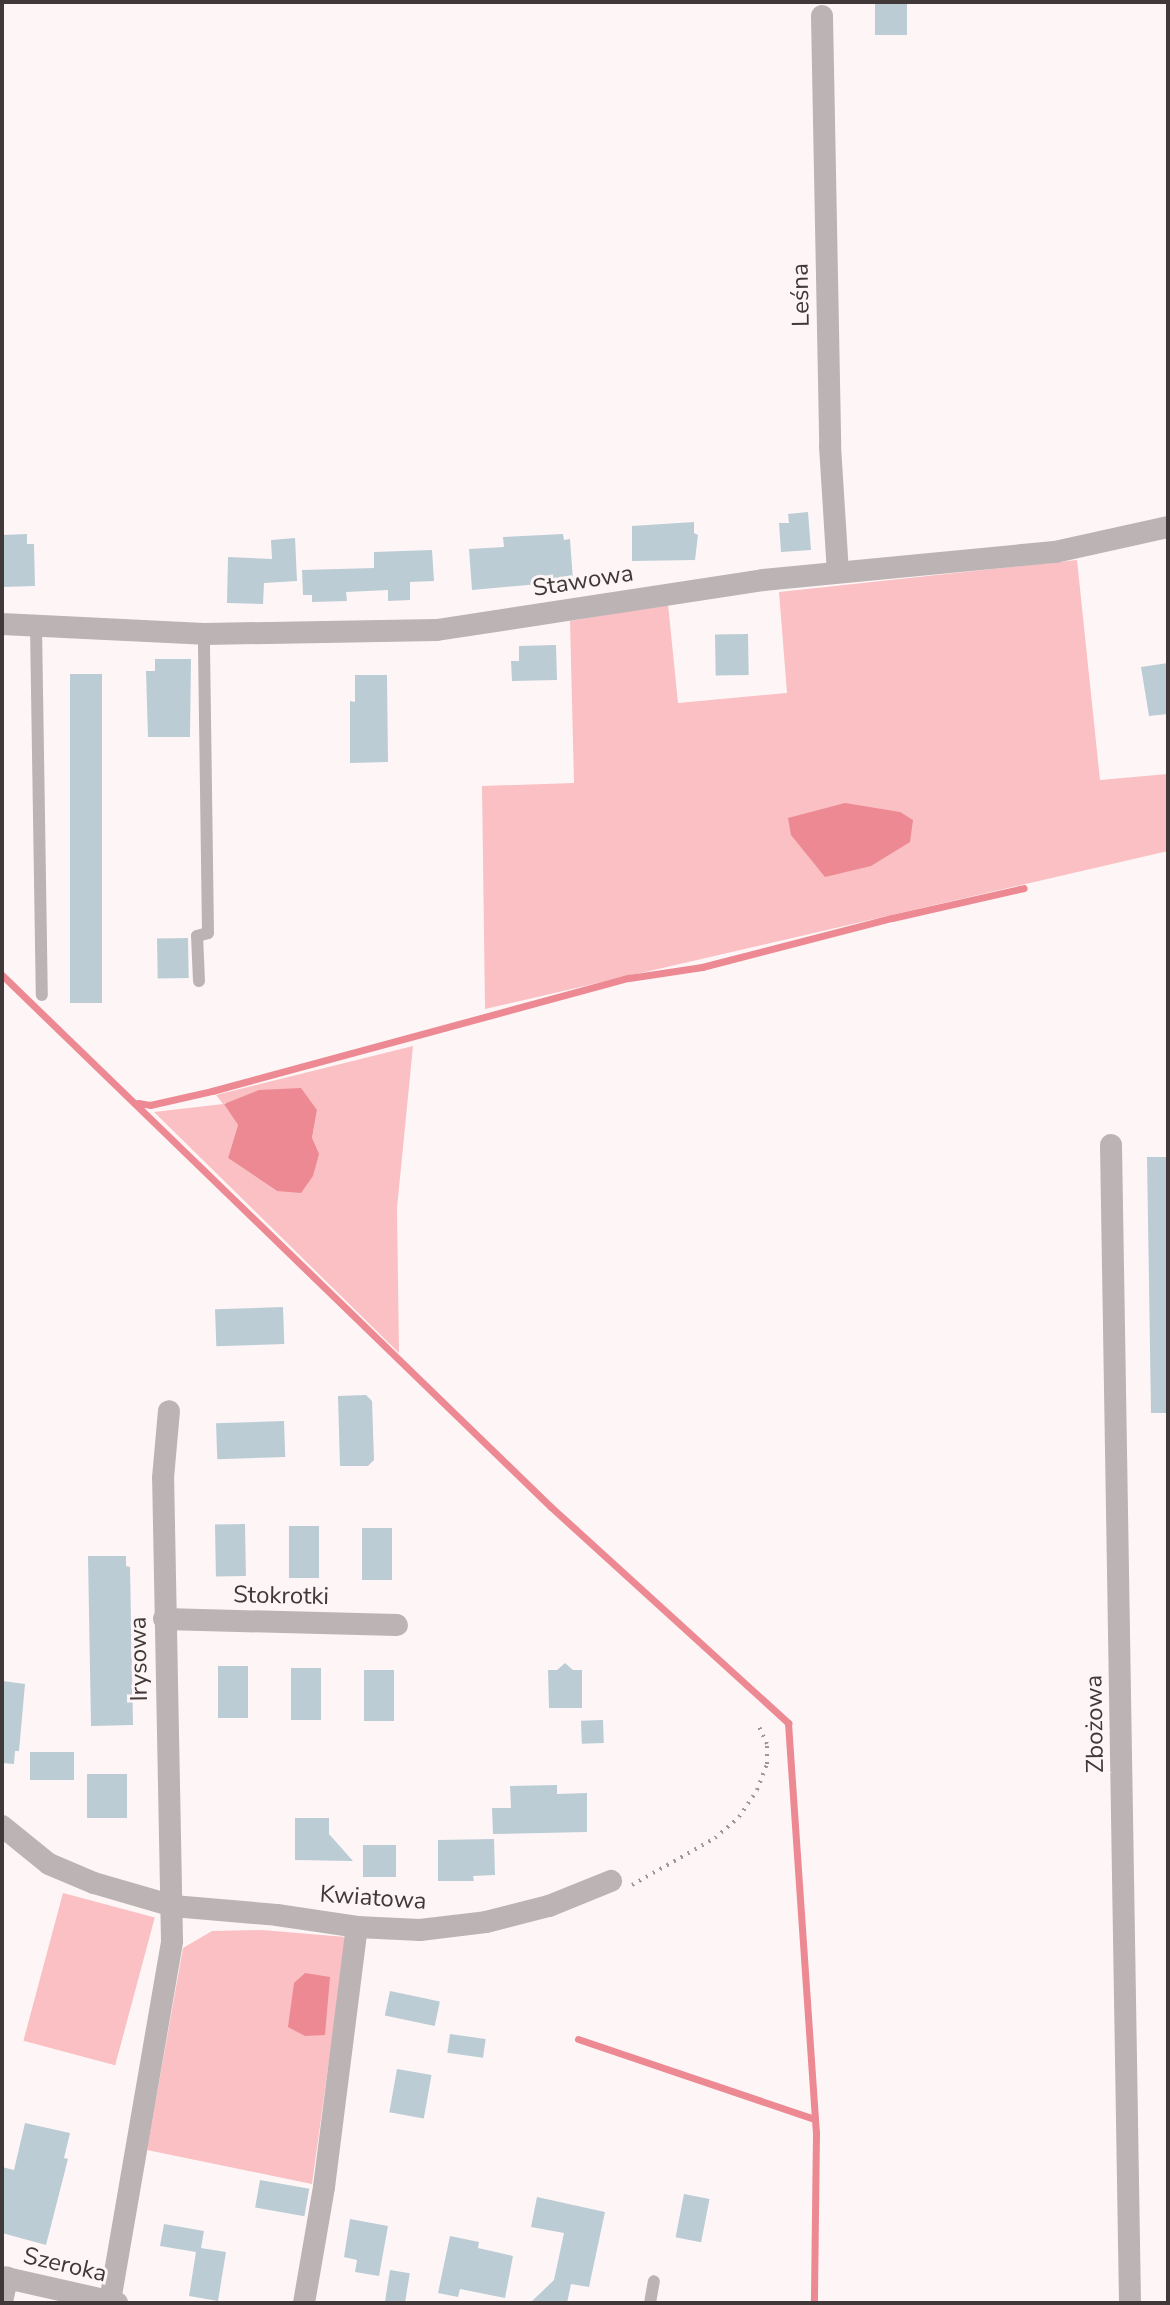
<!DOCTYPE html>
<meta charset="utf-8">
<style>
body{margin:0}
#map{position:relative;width:1170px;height:2305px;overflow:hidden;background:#fef6f6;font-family:"Nunito Sans",sans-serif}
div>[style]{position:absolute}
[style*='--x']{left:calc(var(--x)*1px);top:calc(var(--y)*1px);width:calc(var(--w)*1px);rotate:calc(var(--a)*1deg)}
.green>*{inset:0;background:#fac0c3;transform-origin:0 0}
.water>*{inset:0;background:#ed8993}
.stream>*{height:7px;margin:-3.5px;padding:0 3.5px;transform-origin:3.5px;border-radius:3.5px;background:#ed8993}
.building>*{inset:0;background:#bbccd5;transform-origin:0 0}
.path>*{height:4px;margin-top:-2px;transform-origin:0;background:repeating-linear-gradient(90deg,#9f9797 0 2px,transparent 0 8px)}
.service>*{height:12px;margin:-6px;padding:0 6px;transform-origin:6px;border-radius:6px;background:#bcb3b4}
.minor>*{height:22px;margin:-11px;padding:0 11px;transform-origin:11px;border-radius:11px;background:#bcb3b4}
span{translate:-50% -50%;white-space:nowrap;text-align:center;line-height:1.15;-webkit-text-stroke:6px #fef6f6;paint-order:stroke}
.street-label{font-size:24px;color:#413939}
.frame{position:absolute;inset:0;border:4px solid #413939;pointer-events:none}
</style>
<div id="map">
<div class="green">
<div style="clip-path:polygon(1077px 560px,1100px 780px,1168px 774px,1168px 851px,485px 1009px,482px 786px,574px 783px,570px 621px,668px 604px,678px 703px,787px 693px,779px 592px)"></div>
<div style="clip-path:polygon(evenodd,413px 1046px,397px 1208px,399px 1353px,154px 1112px,223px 1104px,216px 1095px,413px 1046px,224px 1103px,317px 1110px,312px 1138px,277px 1191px,228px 1158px,238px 1125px,224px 1103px)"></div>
<div style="left:63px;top:1893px;width:95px;height:153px;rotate:15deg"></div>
<div style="clip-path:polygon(262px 1930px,346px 1937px,312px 2184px,147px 2150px,183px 1948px,212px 1931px)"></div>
</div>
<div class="water">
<div style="clip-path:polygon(845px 803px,900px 812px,913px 820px,910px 842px,871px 866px,825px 877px,791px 835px,788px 818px)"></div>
<div style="clip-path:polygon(301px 1088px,317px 1110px,312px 1138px,319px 1154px,313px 1176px,301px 1193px,277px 1191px,228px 1158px,238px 1125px,224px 1104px,259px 1090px)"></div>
<div style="clip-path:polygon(305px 1973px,330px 1977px,325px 2035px,305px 2036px,288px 2027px,294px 1983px)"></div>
</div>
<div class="stream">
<div style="--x:2;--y:975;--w:764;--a:44.1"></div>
<div style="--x:551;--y:1507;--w:321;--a:42.3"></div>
<div style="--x:788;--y:1723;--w:410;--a:86.1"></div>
<div style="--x:816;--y:2132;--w:171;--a:90.7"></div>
<div style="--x:138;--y:1103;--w:12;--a:9"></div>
<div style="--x:150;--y:1105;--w:64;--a:-12.7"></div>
<div style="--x:212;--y:1091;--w:432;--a:-15.2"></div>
<div style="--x:629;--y:978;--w:74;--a:-8.6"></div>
<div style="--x:702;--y:967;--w:196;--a:-14.5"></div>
<div style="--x:892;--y:918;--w:135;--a:-12.8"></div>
<div style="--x:578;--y:2039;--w:250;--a:18.7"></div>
</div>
<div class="building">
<div style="left:875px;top:2px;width:32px;height:33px"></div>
<div style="clip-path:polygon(808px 512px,811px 550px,781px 552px,779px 523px,789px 523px,788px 514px)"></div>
<div style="clip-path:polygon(694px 522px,694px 533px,698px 535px,695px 560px,632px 561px,632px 526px)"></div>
<div style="clip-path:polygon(27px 534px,27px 544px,34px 544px,35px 586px,2px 587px,2px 535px)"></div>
<div style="clip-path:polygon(563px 534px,564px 540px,570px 539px,573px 581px,472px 590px,469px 549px,504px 547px,503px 537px)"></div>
<div style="clip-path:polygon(295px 538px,297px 581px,264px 583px,263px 604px,227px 603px,228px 557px,272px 559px,271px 540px)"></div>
<div style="clip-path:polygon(432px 550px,434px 581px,410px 582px,410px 600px,388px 601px,388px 590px,346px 592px,347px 601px,312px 602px,312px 595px,303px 595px,302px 570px,374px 568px,374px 552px)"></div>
<div style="left:748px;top:634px;width:41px;height:33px;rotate:89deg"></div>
<div style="clip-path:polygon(556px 645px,557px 680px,512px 681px,511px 661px,519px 661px,519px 646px)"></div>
<div style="clip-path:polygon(155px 659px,191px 659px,190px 737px,148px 737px,146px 671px,155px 671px)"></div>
<div style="clip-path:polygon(1168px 663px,1168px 714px,1149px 716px,1141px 667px)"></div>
<div style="left:70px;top:674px;width:32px;height:329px"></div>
<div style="clip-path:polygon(355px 675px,387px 675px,388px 762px,350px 763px,350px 701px,355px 702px)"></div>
<div style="left:188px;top:938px;width:40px;height:31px;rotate:89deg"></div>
<div style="clip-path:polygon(1147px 1157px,1168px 1157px,1168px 1413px,1151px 1413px)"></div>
<div style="left:283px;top:1307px;width:37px;height:68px;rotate:88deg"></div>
<div style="clip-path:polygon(366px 1395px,372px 1401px,374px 1460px,368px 1466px,340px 1466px,338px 1396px)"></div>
<div style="left:284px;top:1421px;width:36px;height:68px;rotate:88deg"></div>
<div style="left:245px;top:1524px;width:52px;height:30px;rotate:89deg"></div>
<div style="left:289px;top:1526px;width:30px;height:52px"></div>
<div style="left:362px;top:1528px;width:30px;height:52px"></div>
<div style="clip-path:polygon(88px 1556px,126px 1556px,126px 1566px,130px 1567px,133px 1725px,91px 1726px)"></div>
<div style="clip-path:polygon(565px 1663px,573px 1670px,582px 1670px,582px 1708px,549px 1708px,548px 1670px,557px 1670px)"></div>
<div style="left:248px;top:1666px;width:52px;height:30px;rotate:90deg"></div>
<div style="left:291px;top:1668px;width:30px;height:52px"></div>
<div style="left:364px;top:1670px;width:30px;height:51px"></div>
<div style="clip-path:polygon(3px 1681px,25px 1684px,19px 1751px,15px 1751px,14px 1764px,2px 1763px)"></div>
<div style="left:603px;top:1720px;width:23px;height:22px;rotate:88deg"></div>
<div style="left:74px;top:1752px;width:28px;height:44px;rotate:90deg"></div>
<div style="left:87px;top:1774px;width:40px;height:44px"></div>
<div style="clip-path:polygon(557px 1785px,557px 1794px,587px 1793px,587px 1832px,493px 1834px,492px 1808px,511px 1808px,510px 1786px)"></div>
<div style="clip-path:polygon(295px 1818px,329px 1818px,329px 1834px,353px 1861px,295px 1860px)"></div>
<div style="clip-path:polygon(494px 1839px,495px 1875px,473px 1876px,474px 1881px,438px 1881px,438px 1840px)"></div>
<div style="left:363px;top:1845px;width:33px;height:32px"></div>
<div style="left:390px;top:1991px;width:51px;height:25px;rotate:12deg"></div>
<div style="left:450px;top:2034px;width:36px;height:19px;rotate:8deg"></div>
<div style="left:397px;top:2069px;width:35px;height:44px;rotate:10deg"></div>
<div style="clip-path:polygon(25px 2123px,70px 2133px,64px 2158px,68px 2159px,46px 2245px,2px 2233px,2px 2167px,14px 2170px)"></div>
<div style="left:260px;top:2180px;width:50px;height:28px;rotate:10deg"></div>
<div style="left:684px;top:2194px;width:26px;height:44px;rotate:11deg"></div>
<div style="clip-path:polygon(537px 2197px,605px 2212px,589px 2287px,571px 2284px,567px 2303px,530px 2303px,554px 2280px,564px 2233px,531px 2227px)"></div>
<div style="clip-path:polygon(350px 2219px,388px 2226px,379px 2276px,355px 2272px,357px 2260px,344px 2257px)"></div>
<div style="clip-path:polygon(164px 2224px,204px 2231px,201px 2248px,226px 2252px,218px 2301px,189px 2296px,196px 2252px,160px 2246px)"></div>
<div style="clip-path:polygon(450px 2236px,479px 2242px,478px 2248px,513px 2256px,505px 2298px,460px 2289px,458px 2297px,438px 2293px)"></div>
<div style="left:390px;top:2270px;width:20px;height:33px;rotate:9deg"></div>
</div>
<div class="path">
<div style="--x:632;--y:1885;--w:95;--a:-29.5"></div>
<div style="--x:715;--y:1838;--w:32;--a:-41"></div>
<div style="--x:739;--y:1817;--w:32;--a:-56"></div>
<div style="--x:757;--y:1790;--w:28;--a:-69"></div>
<div style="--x:767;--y:1764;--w:20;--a:-90"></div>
<div style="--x:767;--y:1744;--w:21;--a:-115"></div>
</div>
<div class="service">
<div style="--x:36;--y:626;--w:369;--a:89.1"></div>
<div style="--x:199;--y:981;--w:45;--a:-92.5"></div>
<div style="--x:197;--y:936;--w:11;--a:-15"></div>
<div style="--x:208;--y:933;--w:299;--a:-90.8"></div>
<div style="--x:650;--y:2303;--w:22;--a:-80"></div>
</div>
<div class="minor">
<div style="--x:822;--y:16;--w:430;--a:88.9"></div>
<div style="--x:830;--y:446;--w:126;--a:86.4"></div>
<div style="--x:2;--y:624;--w:202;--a:2.8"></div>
<div style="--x:204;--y:634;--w:233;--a:-1"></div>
<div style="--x:437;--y:630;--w:330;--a:-8.7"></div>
<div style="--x:763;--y:580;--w:293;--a:-5.5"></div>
<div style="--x:1055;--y:552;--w:116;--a:-12.5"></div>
<div style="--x:1111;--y:1145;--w:1158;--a:89.06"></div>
<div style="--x:164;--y:1619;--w:233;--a:1.5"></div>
<div style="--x:2;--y:1826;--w:60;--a:39"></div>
<div style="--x:49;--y:1864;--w:49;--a:22.9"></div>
<div style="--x:94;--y:1883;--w:82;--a:16.2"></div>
<div style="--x:173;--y:1906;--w:104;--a:4.9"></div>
<div style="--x:277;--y:1915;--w:81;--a:8.5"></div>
<div style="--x:357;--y:1927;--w:63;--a:2.7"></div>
<div style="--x:420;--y:1930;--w:66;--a:-6.9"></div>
<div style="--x:486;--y:1922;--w:65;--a:-14.3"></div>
<div style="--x:549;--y:1906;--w:67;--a:-22"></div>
<div style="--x:2;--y:2277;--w:118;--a:12.7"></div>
<div style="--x:110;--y:2301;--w:365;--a:-80.2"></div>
<div style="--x:172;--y:1941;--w:463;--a:-91.1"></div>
<div style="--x:163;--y:1478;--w:67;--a:-84.9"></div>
<div style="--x:2;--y:2302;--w:25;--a:-78"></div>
<div style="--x:304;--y:2303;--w:118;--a:-80.2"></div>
<div style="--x:324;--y:2187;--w:262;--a:-82.8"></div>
</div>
<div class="street-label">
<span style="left:801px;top:295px;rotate:-91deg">Leśna</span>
<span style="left:583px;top:581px;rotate:-9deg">Stawowa</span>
<span style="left:281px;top:1596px;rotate:1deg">Stokrotki</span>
<span style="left:139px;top:1659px;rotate:-91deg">Irysowa</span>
<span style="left:1095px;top:1724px;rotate:-91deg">Zbożowa</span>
<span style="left:373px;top:1898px;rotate:4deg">Kwiatowa</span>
<span style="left:65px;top:2265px;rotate:13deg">Szeroka</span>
</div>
<div class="frame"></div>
</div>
